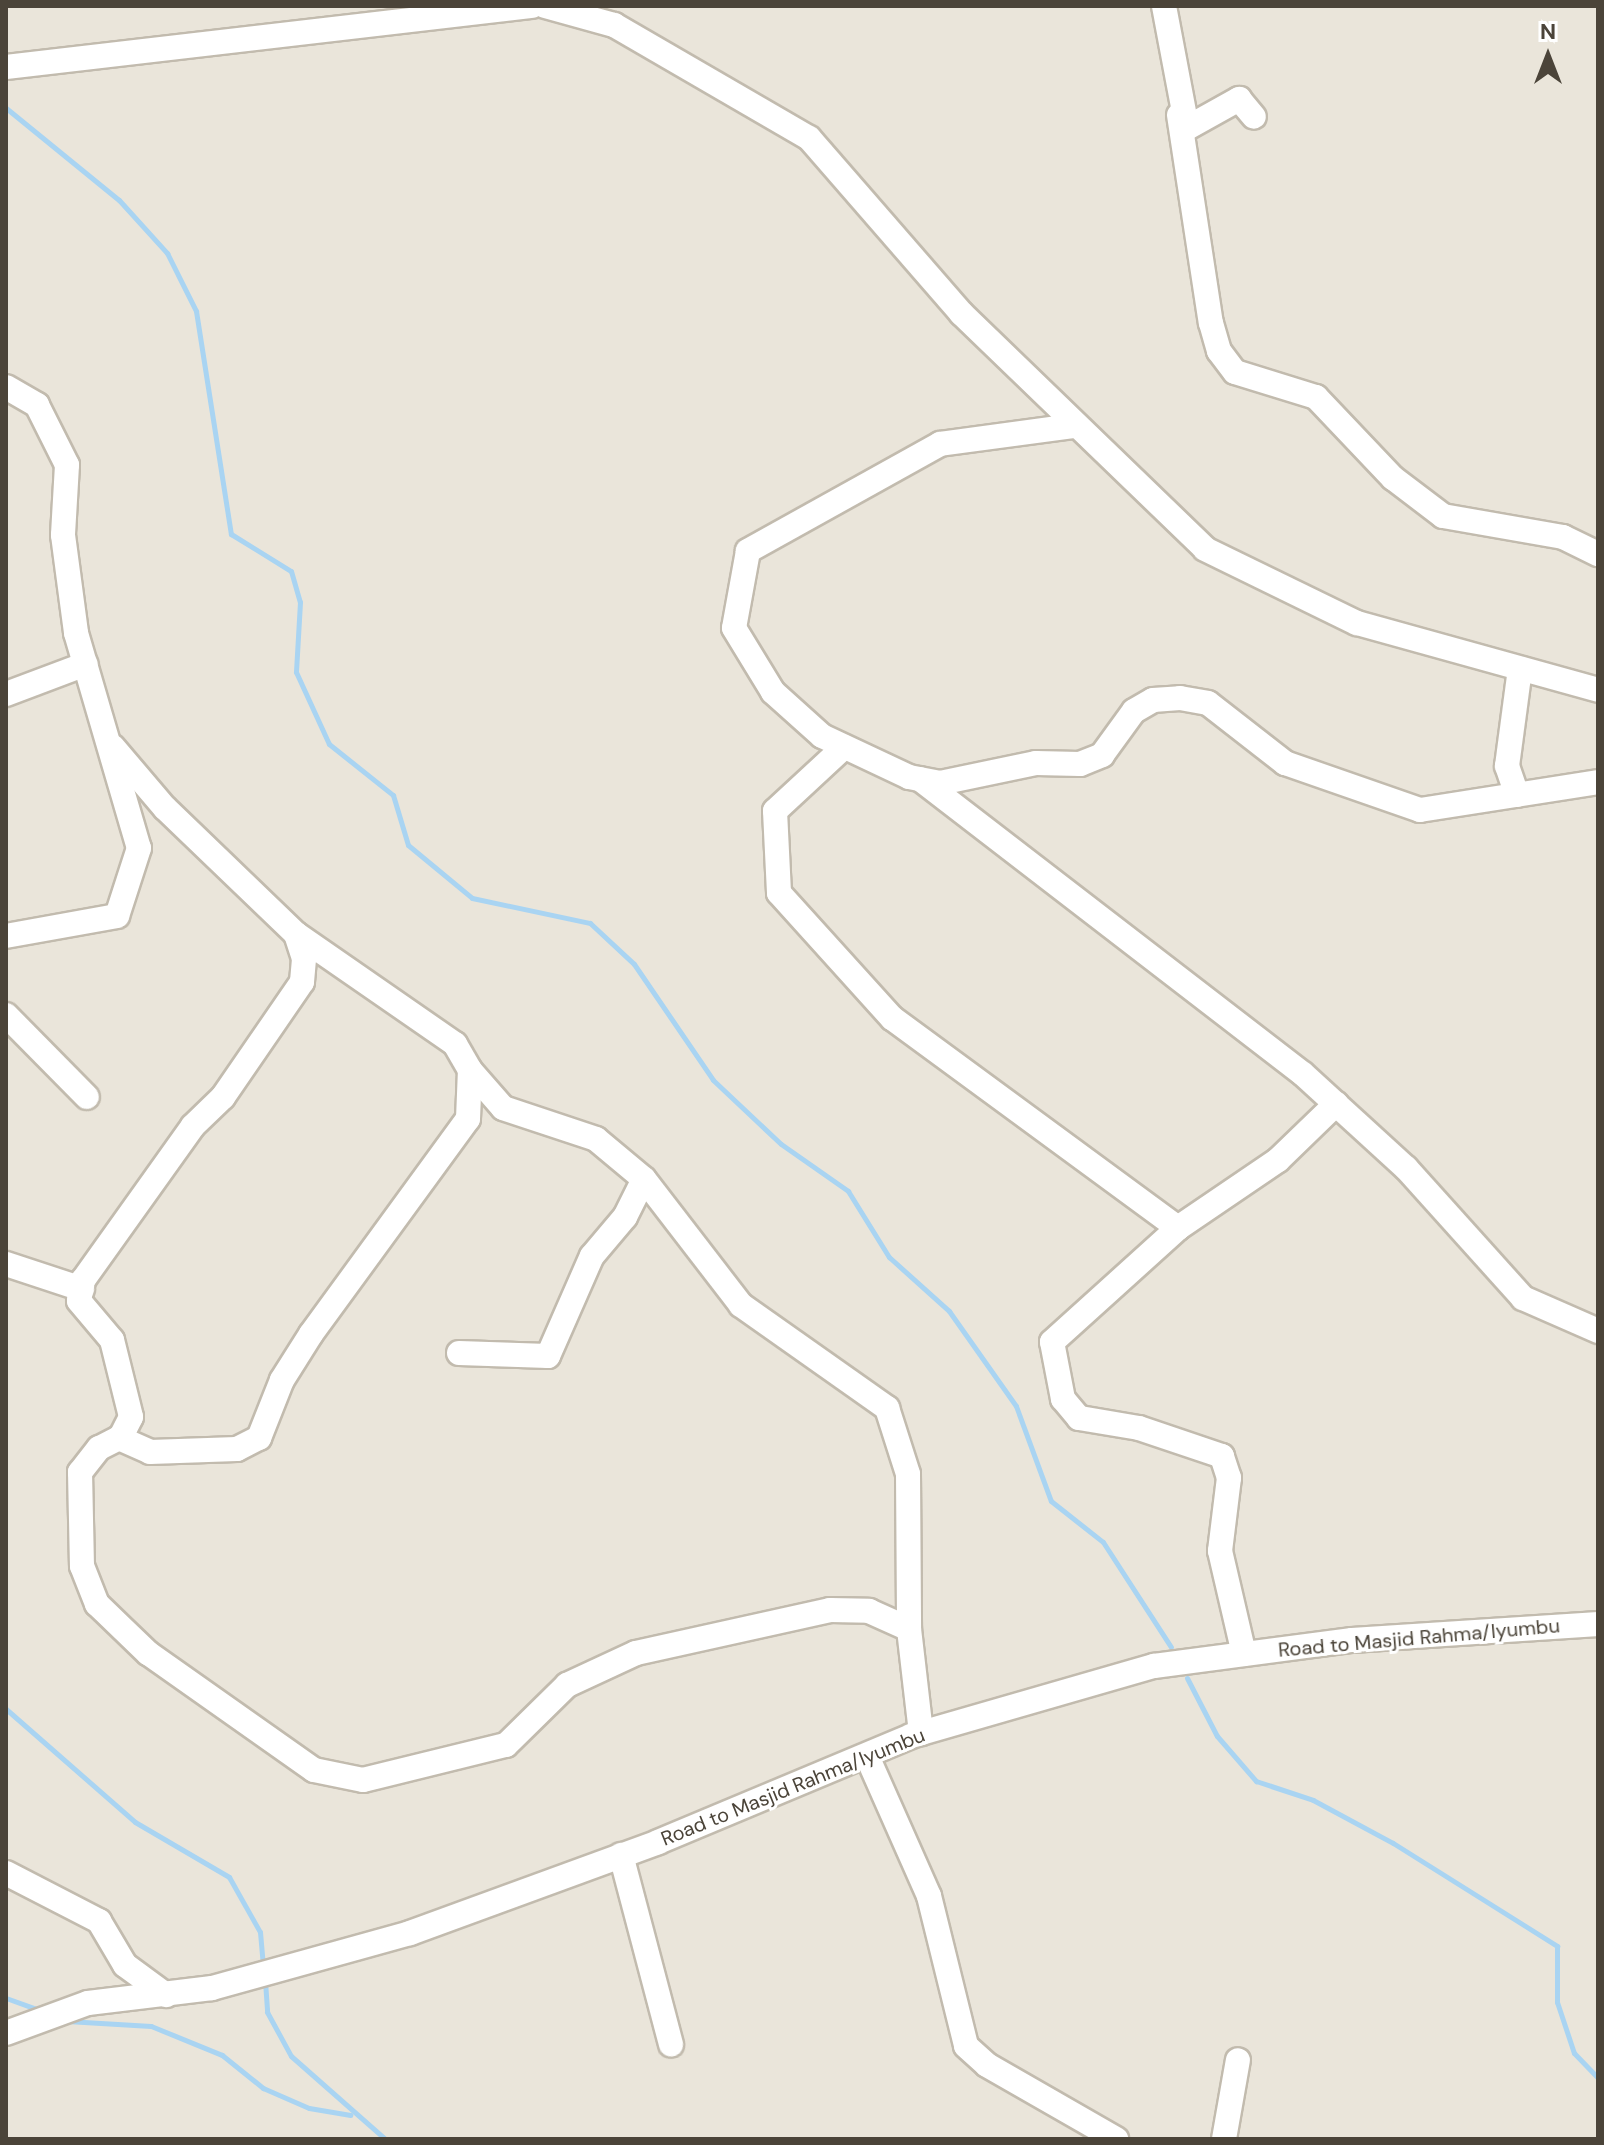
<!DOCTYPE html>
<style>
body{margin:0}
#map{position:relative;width:1604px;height:2145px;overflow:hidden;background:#f6f3ec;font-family:"DM Sans",sans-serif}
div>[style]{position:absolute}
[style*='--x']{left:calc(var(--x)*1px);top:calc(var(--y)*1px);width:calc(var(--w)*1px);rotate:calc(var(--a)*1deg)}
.residential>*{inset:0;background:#eae5da;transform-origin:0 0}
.stream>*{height:5px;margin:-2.5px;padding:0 2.5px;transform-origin:2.5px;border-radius:2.5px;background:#a9d4f2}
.roads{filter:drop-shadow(2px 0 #c2bbae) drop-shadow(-2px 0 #c2bbae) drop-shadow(0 2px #c2bbae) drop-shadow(0 -2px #c2bbae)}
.minor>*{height:24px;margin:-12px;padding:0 12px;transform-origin:12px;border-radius:12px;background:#fff}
span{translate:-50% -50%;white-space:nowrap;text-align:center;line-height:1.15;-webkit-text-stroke:6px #fff;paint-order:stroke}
.street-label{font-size:20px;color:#4b4439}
.frame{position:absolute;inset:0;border:8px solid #4b4439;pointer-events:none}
.north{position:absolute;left:1508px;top:16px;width:80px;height:80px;-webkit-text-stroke:6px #fff;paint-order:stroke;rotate:0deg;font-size:22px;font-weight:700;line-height:32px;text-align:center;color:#4b4439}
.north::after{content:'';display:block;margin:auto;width:28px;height:36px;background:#4b4439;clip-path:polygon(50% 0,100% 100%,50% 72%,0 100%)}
</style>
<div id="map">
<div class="residential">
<div style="left:6px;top:6px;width:1592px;height:2133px"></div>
</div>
<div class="stream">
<div style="--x:6;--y:108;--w:146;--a:39.2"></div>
<div style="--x:119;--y:200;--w:72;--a:47.8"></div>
<div style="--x:167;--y:253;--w:65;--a:63.4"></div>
<div style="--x:196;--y:311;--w:226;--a:81.1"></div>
<div style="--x:231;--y:534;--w:70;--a:31.7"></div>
<div style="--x:291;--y:571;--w:32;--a:74"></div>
<div style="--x:300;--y:602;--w:70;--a:93.3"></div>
<div style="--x:296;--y:672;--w:79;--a:65.4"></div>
<div style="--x:329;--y:744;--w:82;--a:38.6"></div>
<div style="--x:393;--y:795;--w:52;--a:73.3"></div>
<div style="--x:408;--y:845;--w:83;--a:39.6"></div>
<div style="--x:472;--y:898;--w:121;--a:12"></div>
<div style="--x:590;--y:923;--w:60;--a:43"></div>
<div style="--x:634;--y:964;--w:140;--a:55.7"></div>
<div style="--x:713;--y:1080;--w:93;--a:43.3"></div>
<div style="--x:781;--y:1144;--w:82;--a:35"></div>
<div style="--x:848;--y:1191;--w:78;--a:58.2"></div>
<div style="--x:889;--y:1257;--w:81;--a:42"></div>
<div style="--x:949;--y:1311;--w:116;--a:54.8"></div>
<div style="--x:1016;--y:1406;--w:101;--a:69.8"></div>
<div style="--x:1051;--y:1501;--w:66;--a:38.3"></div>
<div style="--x:1103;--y:1542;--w:125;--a:57.1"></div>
<div style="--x:1187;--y:1678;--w:65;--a:62.7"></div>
<div style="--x:1217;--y:1736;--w:60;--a:49.1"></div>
<div style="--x:1256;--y:1781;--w:60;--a:18.4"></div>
<div style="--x:1313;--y:1800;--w:91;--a:28.3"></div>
<div style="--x:1393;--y:1843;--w:194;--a:32.1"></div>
<div style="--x:1557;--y:1946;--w:56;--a:90"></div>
<div style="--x:1557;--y:2002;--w:54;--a:71.6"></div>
<div style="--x:1574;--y:2053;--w:35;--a:46"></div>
<div style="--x:6;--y:1709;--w:171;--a:41.2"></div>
<div style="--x:135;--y:1822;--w:109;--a:30.3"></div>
<div style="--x:229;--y:1877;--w:63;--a:60.6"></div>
<div style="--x:260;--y:1932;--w:35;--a:85"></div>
<div style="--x:265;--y:1981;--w:31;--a:86"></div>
<div style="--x:267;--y:2012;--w:50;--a:61.4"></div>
<div style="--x:291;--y:2056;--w:125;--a:41.4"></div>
<div style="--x:6;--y:1998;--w:35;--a:20"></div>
<div style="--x:67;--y:2021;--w:84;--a:3.4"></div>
<div style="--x:151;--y:2026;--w:77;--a:22.2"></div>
<div style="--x:222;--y:2055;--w:53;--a:38.8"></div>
<div style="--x:263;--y:2088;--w:50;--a:23.5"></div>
<div style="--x:309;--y:2108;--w:42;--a:9.7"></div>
</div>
<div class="roads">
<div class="minor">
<div style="--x:545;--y:6;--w:72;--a:15.4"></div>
<div style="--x:614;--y:25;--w:225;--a:30.1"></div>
<div style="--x:809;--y:138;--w:232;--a:49"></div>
<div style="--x:961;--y:313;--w:339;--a:44"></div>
<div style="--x:1205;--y:549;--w:169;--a:26"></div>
<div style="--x:1357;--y:623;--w:250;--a:15.5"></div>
<div style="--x:1164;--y:6;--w:124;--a:79.3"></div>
<div style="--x:1187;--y:128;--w:60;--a:-29.1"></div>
<div style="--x:1239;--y:99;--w:23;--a:50"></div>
<div style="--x:6;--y:67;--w:530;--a:-6.62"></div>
<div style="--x:1179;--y:115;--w:210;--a:81.3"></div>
<div style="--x:1211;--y:323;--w:29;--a:74"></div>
<div style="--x:1219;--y:351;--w:26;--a:53"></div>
<div style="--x:1235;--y:372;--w:85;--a:17.2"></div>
<div style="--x:1316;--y:397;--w:112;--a:46.5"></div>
<div style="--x:1393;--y:478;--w:63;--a:37.2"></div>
<div style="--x:1443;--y:516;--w:122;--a:9.9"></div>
<div style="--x:1563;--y:537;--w:39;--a:26"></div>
<div style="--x:6;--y:387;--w:36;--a:30"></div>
<div style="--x:37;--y:405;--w:67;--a:63.4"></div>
<div style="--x:67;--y:465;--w:70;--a:93.3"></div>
<div style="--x:63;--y:535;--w:99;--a:82.4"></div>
<div style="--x:76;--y:633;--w:224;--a:73.7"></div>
<div style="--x:139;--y:848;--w:71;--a:107.9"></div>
<div style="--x:117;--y:916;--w:113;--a:169.8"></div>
<div style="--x:1073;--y:426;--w:134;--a:172.3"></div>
<div style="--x:940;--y:444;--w:220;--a:150.9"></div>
<div style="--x:748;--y:551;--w:78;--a:100.3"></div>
<div style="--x:734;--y:628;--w:75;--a:58.6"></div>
<div style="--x:773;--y:692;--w:66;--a:41.9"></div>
<div style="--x:822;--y:736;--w:96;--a:25.2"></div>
<div style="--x:909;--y:777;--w:32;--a:11"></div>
<div style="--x:940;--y:783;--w:98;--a:-11.8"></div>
<div style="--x:1036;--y:763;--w:44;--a:1.3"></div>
<div style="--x:1080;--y:764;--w:24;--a:-22"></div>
<div style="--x:1102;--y:755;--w:54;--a:-54"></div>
<div style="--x:1134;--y:711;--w:22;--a:-30"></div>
<div style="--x:1153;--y:700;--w:27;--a:-4"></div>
<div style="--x:1180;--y:698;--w:28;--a:10"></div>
<div style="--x:1208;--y:703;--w:98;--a:37.9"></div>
<div style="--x:1285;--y:763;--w:143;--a:19.2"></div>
<div style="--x:1420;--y:810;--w:180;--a:-8.9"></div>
<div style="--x:6;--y:694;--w:85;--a:-20.6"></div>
<div style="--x:113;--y:747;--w:80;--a:49.6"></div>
<div style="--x:165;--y:808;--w:182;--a:43.9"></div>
<div style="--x:296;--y:934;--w:26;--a:72"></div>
<div style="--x:304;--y:959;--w:23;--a:95"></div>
<div style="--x:302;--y:982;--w:140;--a:124.5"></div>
<div style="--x:223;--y:1097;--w:42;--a:136"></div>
<div style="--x:193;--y:1126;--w:189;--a:125.5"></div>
<div style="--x:83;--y:1280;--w:21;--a:101"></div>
<div style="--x:79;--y:1301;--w:51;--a:49.8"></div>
<div style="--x:112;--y:1340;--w:79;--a:76.1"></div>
<div style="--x:131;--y:1417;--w:22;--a:117"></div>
<div style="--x:121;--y:1437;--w:25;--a:153"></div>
<div style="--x:99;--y:1448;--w:31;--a:128"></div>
<div style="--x:80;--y:1472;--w:94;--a:88.8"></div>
<div style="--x:82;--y:1566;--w:41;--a:68.5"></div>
<div style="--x:97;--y:1604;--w:71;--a:43.9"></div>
<div style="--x:148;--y:1653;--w:203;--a:35.2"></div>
<div style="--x:314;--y:1770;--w:50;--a:11.5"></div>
<div style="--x:363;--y:1780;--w:147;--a:-13.8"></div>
<div style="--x:506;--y:1745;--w:86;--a:-44.5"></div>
<div style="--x:567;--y:1685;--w:76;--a:-24.9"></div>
<div style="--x:636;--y:1653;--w:199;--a:-12.5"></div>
<div style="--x:830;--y:1610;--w:39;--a:1"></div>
<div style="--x:869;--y:1611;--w:44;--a:24.2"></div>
<div style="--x:909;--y:1629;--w:105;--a:83.4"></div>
<div style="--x:844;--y:747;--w:94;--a:137.2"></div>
<div style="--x:775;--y:811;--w:82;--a:87.2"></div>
<div style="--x:779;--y:893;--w:169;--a:47.9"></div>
<div style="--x:892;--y:1018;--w:355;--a:36.3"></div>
<div style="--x:920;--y:779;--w:483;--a:37.6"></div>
<div style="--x:1303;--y:1074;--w:139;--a:42.4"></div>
<div style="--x:1406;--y:1168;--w:175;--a:48"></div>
<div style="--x:1523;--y:1298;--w:82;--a:23.7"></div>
<div style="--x:1517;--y:795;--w:31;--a:-109"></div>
<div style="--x:1507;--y:766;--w:98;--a:-82.4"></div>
<div style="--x:6;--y:1015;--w:115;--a:45.4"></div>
<div style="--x:470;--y:1070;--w:50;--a:49"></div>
<div style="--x:503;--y:1108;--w:98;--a:18.4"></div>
<div style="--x:596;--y:1139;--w:62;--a:39.8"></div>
<div style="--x:644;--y:1179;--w:159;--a:52.4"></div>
<div style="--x:741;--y:1305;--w:179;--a:35.2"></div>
<div style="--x:887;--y:1408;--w:69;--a:72.3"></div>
<div style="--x:908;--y:1474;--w:155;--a:89.6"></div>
<div style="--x:6;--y:1264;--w:80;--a:18.2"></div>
<div style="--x:459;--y:1353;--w:89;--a:1.9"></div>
<div style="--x:548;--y:1356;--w:109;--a:-66.3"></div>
<div style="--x:592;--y:1256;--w:51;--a:-49.8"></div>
<div style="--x:625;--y:1217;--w:42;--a:-63.4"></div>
<div style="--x:119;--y:1438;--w:34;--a:24"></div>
<div style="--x:150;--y:1452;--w:87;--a:-2"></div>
<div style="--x:237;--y:1449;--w:25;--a:-27"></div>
<div style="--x:259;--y:1438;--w:62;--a:-68.4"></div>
<div style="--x:282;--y:1380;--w:54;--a:-57.8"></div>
<div style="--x:311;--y:1334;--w:266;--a:-53.9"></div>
<div style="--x:468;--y:1119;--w:49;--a:-87.7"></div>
<div style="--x:470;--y:1070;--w:30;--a:-120"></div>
<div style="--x:455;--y:1044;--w:193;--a:-145.3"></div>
<div style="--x:1244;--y:1654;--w:106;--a:-103.1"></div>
<div style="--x:1220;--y:1551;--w:74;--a:-83"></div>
<div style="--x:1229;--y:1478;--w:23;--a:-108"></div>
<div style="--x:1222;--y:1456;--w:88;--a:-161.4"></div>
<div style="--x:1139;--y:1428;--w:61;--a:-170.5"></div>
<div style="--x:1079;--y:1418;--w:25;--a:-130"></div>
<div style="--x:1063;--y:1399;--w:58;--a:-100.9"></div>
<div style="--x:1052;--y:1342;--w:170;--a:-42.1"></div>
<div style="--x:1178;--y:1228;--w:121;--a:-34.2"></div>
<div style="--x:1278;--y:1160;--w:81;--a:-44"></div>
<div style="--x:867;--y:1756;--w:153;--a:66.1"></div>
<div style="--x:929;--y:1896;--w:154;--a:76.1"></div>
<div style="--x:966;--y:2046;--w:28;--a:42"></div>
<div style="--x:987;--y:2065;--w:149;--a:29.8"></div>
<div style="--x:621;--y:1855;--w:196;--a:75.2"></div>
<div style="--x:6;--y:1873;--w:105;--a:27.3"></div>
<div style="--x:99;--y:1921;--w:51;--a:59.4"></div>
<div style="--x:125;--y:1965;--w:51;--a:36.2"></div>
<div style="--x:6;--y:2033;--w:87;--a:-20.1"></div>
<div style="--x:88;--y:2003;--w:125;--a:-6.9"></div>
<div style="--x:212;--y:1988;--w:205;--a:-15.5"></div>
<div style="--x:410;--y:1933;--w:264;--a:-20.1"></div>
<div style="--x:658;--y:1842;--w:274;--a:-22.7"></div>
<div style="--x:911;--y:1736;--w:253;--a:-16.1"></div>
<div style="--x:1154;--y:1666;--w:200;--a:-7.5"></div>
<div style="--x:1352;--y:1640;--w:247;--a:-3.7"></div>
<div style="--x:1224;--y:2139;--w:80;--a:-80"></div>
</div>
</div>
<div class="street-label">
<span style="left:1419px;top:1638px;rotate:-5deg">Road to Masjid Rahma/Iyumbu</span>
<span style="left:793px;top:1787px;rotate:-22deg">Road to Masjid Rahma/Iyumbu</span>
</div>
<div class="frame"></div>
<div class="north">N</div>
</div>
